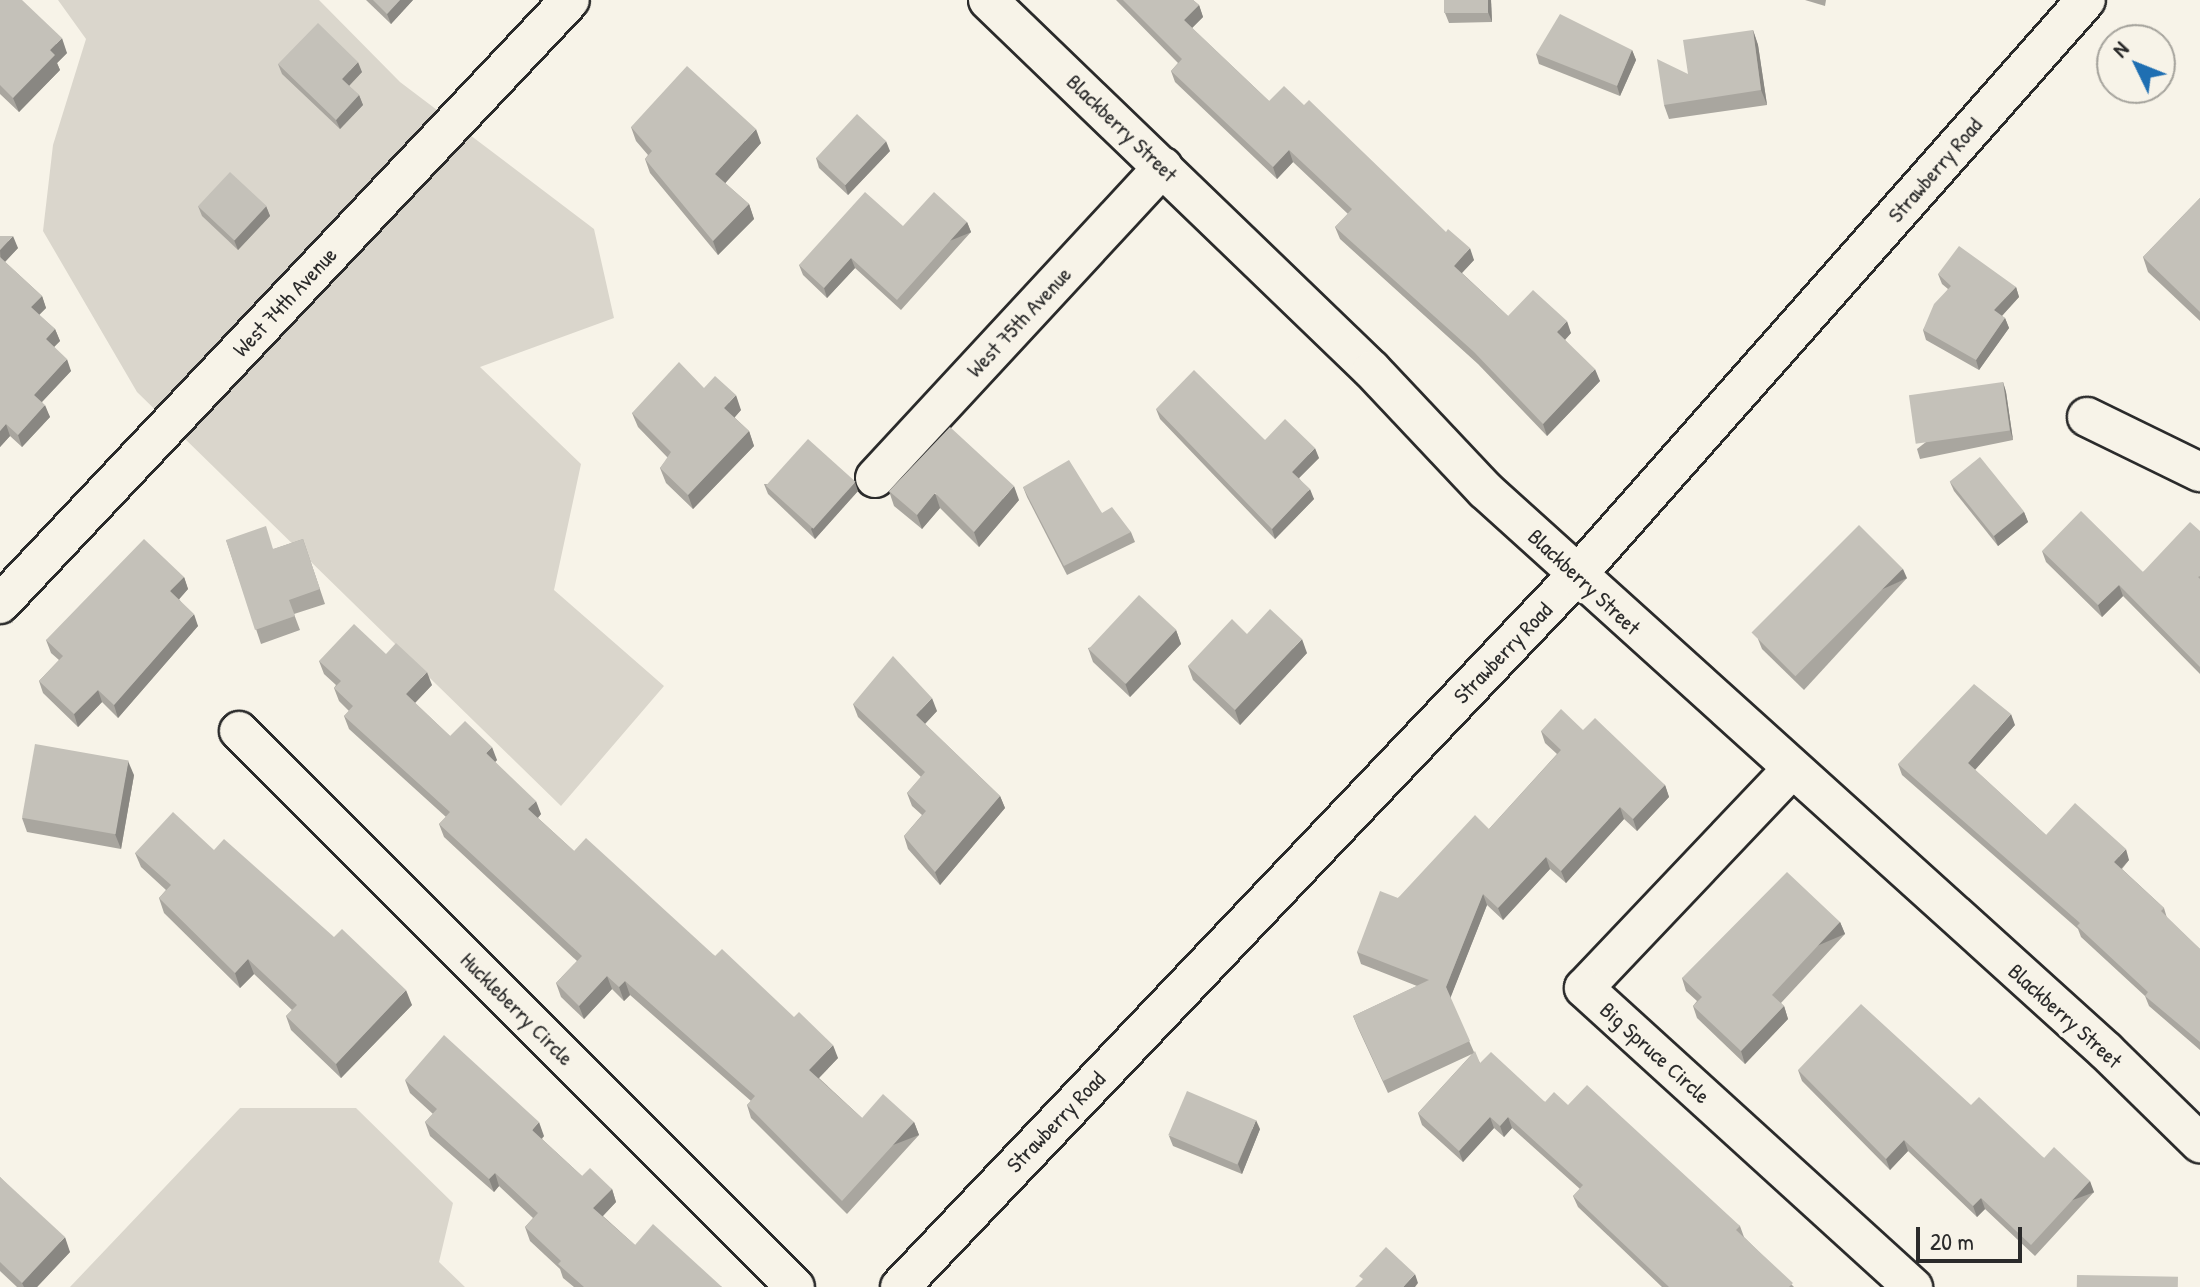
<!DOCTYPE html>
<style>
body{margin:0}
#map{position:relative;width:2200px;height:1287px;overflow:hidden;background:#f7f3e8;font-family:"Patrick Hand",sans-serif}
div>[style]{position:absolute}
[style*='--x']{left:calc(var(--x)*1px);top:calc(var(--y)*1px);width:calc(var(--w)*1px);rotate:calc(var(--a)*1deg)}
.green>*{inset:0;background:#dad6cc}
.roads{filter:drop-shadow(2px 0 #2b2b2b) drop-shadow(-2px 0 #2b2b2b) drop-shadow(0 2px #2b2b2b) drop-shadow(0 -2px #2b2b2b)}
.minor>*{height:38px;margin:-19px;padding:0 19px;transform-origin:19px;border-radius:19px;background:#f7f3e8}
.wall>*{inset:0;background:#a9a69f}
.shaded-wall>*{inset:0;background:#898782;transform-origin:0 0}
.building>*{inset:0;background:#c4c1b9;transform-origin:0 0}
span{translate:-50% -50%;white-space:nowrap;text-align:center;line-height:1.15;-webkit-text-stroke:8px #f7f3e8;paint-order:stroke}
.street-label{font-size:22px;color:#2b2b2b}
.north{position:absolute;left:2096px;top:24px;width:80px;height:80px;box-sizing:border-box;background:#f7f3e8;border:2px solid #a5a39c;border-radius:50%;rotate:313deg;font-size:22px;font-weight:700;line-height:32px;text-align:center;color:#2b2b2b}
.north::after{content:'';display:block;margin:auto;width:28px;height:36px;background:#1f6fb2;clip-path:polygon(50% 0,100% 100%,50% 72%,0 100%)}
.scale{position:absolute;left:1916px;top:1227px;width:106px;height:36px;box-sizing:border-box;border:4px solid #2b2b2b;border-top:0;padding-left:10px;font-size:24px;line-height:28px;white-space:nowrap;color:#2b2b2b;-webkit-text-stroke:6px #f7f3e8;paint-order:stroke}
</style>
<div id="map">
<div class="green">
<div style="clip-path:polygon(58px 0,319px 0,400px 82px,594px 229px,614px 318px,480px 367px,581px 464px,554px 590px,664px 686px,561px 806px,137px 392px,43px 231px,53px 145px,86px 39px)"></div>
<div style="clip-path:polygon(240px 1108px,356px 1108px,453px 1203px,439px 1262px,465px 1287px,70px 1287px)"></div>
</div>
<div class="roads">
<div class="minor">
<div style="--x:988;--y:0;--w:533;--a:43.94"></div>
<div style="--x:1372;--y:370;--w:165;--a:46.7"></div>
<div style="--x:1485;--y:490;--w:837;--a:42.09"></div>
<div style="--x:2106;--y:1051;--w:132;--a:44.4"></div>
<div style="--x:2087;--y:417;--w:126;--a:26"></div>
<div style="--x:875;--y:478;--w:424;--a:-47.2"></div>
<div style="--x:0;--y:604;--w:830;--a:-46.66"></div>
<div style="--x:239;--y:731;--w:786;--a:45"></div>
<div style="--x:1790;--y:771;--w:299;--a:133.5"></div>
<div style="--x:1584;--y:988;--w:445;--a:42.3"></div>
<div style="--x:900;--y:1287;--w:981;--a:-46.45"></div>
<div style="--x:1576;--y:576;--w:769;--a:-48.48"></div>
</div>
</div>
<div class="wall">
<div style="clip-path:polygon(0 0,67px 53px,57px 63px,60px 70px,19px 112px,0 94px)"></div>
<div style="clip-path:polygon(366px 0,413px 0,391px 24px)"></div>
<div style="clip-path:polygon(1116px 0,1193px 0,1199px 5px,1203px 17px,1192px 28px,1269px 101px,1474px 260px,1462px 273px,1508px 316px,1571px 333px,1565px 340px,1600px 381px,1547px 436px,1478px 364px,1340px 239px,1335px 227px,1348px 214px,1293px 162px,1277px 179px,1175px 82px,1171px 71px,1178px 63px)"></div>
<div style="clip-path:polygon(1444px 0,1491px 0,1492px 22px,1449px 23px,1445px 13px)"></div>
<div style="clip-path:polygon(1805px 0,1826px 0,1825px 6px)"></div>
<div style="clip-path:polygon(1753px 30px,1758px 45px,1767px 105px,1669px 119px,1664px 105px,1688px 74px)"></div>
<div style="clip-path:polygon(1632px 50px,1636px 60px,1620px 96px,1539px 64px,1536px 54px)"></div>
<div style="clip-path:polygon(278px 64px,362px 72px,349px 86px,359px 95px,363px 105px,340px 129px,282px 74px)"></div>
<div style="clip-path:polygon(631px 127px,761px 143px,725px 183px,749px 204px,754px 219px,718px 255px,650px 173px,645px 159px,648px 155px,636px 141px)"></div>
<div style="clip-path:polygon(890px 151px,848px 195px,819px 168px,816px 158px)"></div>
<div style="clip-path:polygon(2200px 198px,2200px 321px,2148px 272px,2143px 257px)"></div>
<div style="clip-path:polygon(198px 206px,266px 206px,270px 216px,238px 250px,202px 216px)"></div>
<div style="clip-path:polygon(967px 222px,971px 232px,901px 310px,855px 268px,827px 298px,803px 275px,799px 265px,903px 226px)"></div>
<div style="clip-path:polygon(0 236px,18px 248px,5px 262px,42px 296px,46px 308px,39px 315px,55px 329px,60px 341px,54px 347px,71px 371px,42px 402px,50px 417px,22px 447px,10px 436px,0 447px)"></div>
<div style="clip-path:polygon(1938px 274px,2016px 287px,2019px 297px,2002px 316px,2005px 318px,2009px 328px,1979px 370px,1926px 340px,1923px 330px,1948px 289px,1942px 284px)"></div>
<div style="clip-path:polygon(2003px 382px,2006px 392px,2013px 440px,1920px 459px,1917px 449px)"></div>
<div style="clip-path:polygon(704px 388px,741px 410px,734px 417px,749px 431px,754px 446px,693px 509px,666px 483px,660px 468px,668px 458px,638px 427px,632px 413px)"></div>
<div style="clip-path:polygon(1156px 409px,1265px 440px,1319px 458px,1299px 478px,1314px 499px,1275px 539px,1160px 419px)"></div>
<div style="clip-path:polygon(1950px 482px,2024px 512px,2028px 522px,1998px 546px,1954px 491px)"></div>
<div style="clip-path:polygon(764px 484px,858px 491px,815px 539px,768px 494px)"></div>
<div style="clip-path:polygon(1023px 487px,1102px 513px,1131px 532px,1135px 542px,1067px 575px,1027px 497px)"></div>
<div style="clip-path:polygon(889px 491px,1019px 500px,979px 547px,940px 508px,922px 529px,894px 506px)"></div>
<div style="clip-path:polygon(2200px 531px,2200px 674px,2123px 596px,2102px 617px,2046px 562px,2042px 551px,2143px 572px)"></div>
<div style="clip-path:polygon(303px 539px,325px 604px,294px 614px,300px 630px,261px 644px,226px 540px,274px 549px)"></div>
<div style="clip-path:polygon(184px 577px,188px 589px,179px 599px,198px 626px,118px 718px,102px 702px,78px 727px,43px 693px,39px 681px,59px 660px,51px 653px,46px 640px)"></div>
<div style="clip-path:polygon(1907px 578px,1804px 690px,1762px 649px,1758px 639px)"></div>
<div style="clip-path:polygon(1176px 630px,1181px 644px,1130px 697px,1093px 662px,1088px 648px)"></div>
<div style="clip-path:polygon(1247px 634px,1307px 653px,1240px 725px,1193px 680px,1188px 666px)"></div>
<div style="clip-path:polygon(386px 654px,432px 685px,415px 703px,450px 736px,497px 760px,495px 762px,541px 814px,538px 818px,574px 851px,715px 956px,838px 1058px,819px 1078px,862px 1118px,914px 1122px,919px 1135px,847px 1214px,751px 1118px,747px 1105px,751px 1101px,630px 995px,624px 1001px,612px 989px,584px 1019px,561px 997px,556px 983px,577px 961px,444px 837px,439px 824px,446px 817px,349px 729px,344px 716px,349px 711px,339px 701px,334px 688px,336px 685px,324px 674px,319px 661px)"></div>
<div style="clip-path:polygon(853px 704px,937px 711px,925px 724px,1000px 796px,1005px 808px,940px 885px,908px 849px,904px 836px,922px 815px,912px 806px,907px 793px,921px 777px,858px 717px)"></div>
<div style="clip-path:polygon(2015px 725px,1975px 770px,2046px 835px,2129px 860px,2122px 869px,2164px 908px,2167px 918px,2200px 949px,2200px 1050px,2149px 1006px,2145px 996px,2081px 937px,2078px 929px,1902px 775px,1898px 764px)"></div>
<div style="clip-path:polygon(1583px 730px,1665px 785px,1669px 797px,1637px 831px,1624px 819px,1566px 883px,1550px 869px,1503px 920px,1487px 905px,1450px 998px,1474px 1052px,1480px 1063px,1545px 1102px,1568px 1105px,1740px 1226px,1744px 1237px,1794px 1287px,1662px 1287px,1578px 1207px,1573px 1196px,1580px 1189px,1512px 1128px,1504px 1137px,1494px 1128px,1463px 1162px,1422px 1125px,1418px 1113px,1472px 1054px,1388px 1093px,1358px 1028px,1353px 1016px,1417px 986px,1361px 964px,1357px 952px,1398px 898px,1489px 829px,1557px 754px,1545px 743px,1541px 731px)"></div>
<div style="clip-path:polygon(134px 775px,121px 849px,27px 832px,22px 818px)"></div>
<div style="clip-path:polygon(214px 850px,412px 1005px,341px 1078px,291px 1030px,286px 1016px,292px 1010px,254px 974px,240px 988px,164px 913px,159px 898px,166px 890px,141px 867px,135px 853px)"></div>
<div style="clip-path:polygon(1840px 922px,1845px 934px,1781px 1003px,1784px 1006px,1788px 1019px,1745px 1064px,1697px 1018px,1693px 1006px,1697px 1001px,1686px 991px,1682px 978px)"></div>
<div style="clip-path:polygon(1798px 1070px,1971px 1105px,2044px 1158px,2094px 1192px,2035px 1256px,1985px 1209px,1977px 1217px,1908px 1151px,1890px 1170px,1802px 1081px)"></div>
<div style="clip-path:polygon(405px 1080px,544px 1136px,542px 1139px,582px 1176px,612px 1189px,616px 1202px,603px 1216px,635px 1245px,722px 1287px,574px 1287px,563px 1278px,560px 1269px,530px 1241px,525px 1227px,533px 1218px,499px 1186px,494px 1192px,430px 1136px,425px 1122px,433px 1114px,410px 1093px)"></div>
<div style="clip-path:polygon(1260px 1129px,1242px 1174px,1173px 1146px,1169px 1136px)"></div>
<div style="clip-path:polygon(0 1177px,70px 1252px,37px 1287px,17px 1287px,0 1271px)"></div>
</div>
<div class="shaded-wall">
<div style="clip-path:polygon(400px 0,413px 0,391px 24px,387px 14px)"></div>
<div style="clip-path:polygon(1488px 0,1491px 0,1492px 22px,1488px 12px)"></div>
<div style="clip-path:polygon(1199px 5px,1203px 17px,1188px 32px,1184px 20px)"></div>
<div style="clip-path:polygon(1753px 30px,1758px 45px,1767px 105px,1761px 90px)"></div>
<div style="clip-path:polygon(62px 38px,67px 53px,57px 63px,60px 70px,19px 112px,13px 98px,50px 50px)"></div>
<div style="clip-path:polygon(1632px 50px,1636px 60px,1620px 96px,1617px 86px)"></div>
<div style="clip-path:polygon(358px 62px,362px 72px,346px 89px,342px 79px)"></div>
<div style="clip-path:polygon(359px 95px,363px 105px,340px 129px,336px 120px)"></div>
<div style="clip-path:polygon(756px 129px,761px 143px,720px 189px,715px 174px)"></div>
<div style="clip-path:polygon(886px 141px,890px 151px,848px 195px,845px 185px)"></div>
<div style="clip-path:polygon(1289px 150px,1293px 162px,1277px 179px,1273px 167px)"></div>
<div style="clip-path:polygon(749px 204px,754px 219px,718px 255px,713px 241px)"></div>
<div style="clip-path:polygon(266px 206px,270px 216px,238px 250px,234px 240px)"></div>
<div style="left:967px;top:222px;width:11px;height:105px;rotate:68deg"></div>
<div style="clip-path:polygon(13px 236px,18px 248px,1px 266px,0 250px)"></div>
<div style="clip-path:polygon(1470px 248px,1474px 260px,1458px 277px,1454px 266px)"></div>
<div style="clip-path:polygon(851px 258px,855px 268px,827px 298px,824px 288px)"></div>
<div style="clip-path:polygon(2016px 287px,2019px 297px,1998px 320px,1994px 310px)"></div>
<div style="clip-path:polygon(42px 296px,46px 308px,35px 319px,31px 307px)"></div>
<div style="clip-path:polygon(2005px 318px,2009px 328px,1979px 370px,1976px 360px)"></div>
<div style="clip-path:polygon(1567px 321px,1571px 333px,1561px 344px,1557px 332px)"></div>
<div style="clip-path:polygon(55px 329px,60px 341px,50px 351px,46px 339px)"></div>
<div style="clip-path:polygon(67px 359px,71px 371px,38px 406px,34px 395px)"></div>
<div style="clip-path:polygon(1595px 369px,1600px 381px,1547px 436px,1543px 424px)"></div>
<div style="clip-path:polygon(2003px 382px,2006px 392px,2013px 440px,2010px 430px)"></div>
<div style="clip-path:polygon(736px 395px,741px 410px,730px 423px,724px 408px)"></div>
<div style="clip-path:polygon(45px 405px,50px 417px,22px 447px,18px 435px)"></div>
<div style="clip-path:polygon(6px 424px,10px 436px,0 447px,0 431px)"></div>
<div style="clip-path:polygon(749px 431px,754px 446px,693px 509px,688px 495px)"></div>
<div style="clip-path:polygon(1315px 448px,1319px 458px,1295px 482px,1292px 472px)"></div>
<div style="clip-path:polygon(855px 482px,858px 491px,815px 539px,811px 529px)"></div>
<div style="clip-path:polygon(1014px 486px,1019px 500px,979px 547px,974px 532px)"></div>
<div style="clip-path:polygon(1310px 489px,1314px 499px,1275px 539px,1272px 529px)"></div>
<div style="clip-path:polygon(935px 493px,940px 508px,922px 529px,917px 515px)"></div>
<div style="clip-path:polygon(2024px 512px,2028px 522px,1998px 546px,1994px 536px)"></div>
<div style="left:1903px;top:569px;width:10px;height:151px;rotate:66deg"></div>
<div style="clip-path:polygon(184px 577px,188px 589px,175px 604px,170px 591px)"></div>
<div style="clip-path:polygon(2119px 585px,2123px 596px,2102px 617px,2098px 605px)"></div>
<div style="clip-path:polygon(194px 614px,198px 626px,118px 718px,114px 705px)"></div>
<div style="clip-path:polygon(1176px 630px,1181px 644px,1130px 697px,1125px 683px)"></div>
<div style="clip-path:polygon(1302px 639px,1307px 653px,1240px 725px,1235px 710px)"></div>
<div style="clip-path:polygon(427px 672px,432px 685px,411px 707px,406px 694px)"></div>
<div style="clip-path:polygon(98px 690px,102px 702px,78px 727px,74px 714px)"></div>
<div style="clip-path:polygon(932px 698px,937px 711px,921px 728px,916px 715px)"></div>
<div style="clip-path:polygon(2011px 714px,2015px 725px,1972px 773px,1968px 763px)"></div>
<div style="clip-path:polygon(492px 747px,497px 760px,491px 766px,486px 753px)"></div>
<div style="clip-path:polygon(128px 761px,134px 775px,121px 849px,115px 834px)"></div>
<div style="clip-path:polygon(1665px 785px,1669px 797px,1637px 831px,1633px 819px)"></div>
<div style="clip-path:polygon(1000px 796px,1005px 808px,940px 885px,935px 872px)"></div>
<div style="clip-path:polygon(536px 801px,541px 814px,533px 823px,528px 809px)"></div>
<div style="clip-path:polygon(1620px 807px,1624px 819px,1566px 883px,1561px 871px)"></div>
<div style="clip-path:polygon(2126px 849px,2129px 860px,2118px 872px,2114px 862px)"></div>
<div style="clip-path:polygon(1546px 857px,1550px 869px,1503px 920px,1498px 908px)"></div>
<div style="clip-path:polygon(1483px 894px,1487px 905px,1450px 999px,1446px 987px)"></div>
<div style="left:1840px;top:922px;width:13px;height:100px;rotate:67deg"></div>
<div style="clip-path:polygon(248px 959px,254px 974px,240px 988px,235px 973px)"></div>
<div style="clip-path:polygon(607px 976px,612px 989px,584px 1019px,579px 1006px)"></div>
<div style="clip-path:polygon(625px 981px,630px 995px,624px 1001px,619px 987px)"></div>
<div style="clip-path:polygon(406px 990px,412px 1005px,341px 1078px,336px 1064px)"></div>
<div style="clip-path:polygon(1784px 1006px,1788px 1019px,1745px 1064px,1741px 1051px)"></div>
<div style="clip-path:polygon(833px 1045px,838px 1058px,814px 1083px,809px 1070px)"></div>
<div style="clip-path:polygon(1490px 1117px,1494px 1128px,1463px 1162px,1459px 1151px)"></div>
<div style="clip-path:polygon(1508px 1117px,1512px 1128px,1504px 1137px,1500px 1126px)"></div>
<div style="clip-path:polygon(1256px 1120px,1260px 1129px,1242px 1174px,1238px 1164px)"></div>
<div style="clip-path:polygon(539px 1122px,544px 1136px,537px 1143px,532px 1130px)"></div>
<div style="left:914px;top:1122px;width:14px;height:107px;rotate:69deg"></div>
<div style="clip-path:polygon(1904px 1140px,1908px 1151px,1890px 1170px,1886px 1159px)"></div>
<div style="clip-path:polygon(495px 1173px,499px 1186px,494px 1192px,489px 1179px)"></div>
<div style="left:2090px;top:1181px;width:12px;height:87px;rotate:70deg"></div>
<div style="clip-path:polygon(612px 1189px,616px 1202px,598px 1221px,593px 1208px)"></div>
<div style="clip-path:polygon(1981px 1198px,1985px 1209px,1977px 1217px,1973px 1206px)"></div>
<div style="clip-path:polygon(65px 1237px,70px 1252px,37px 1287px,24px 1287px,22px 1283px)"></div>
<div style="clip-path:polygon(1415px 1274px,1418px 1283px,1415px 1287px,1403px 1287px)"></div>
</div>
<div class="building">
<div style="clip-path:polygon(0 0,22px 0,62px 38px,50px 50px,55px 55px,13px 98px,0 85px)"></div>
<div style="clip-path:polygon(373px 0,400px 0,387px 14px)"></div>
<div style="clip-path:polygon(1123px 0,1193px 0,1199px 5px,1184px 20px,1269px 101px,1284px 86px,1304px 105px,1309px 100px,1446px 232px,1448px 229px,1470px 248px,1454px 266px,1508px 316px,1533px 290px,1567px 321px,1557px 332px,1595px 369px,1543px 424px,1474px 352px,1335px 227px,1352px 209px,1289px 150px,1273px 167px,1171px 71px,1182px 59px)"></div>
<div style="left:1444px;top:0;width:44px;height:13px"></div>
<div style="clip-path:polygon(1560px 14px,1632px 50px,1617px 86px,1536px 54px)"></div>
<div style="clip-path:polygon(318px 23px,358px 62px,342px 79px,359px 95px,336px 120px,278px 64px)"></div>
<div style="clip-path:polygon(1753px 30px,1761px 90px,1664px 105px,1657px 59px,1688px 74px,1683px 40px)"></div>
<div style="clip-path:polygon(687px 66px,756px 129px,715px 174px,749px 204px,713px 241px,645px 159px,652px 151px,631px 127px)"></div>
<div style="left:857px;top:114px;width:40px;height:60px;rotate:43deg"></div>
<div style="left:230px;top:172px;width:50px;height:47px;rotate:43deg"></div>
<div style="clip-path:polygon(865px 192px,903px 226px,934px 192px,967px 222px,897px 300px,851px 258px,824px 288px,799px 265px)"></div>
<div style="clip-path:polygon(2200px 198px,2200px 312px,2143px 257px)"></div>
<div style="clip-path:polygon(0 236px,13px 236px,0 250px)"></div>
<div style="clip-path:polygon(1959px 246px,2016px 287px,1994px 310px,2005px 318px,1976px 360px,1923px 330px,1934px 304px,1951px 286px,1938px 274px)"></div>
<div style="clip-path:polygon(0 257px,42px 296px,31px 307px,55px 329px,46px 339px,67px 359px,34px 395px,45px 405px,18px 435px,6px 424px,0 431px)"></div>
<div style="clip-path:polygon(679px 362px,704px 388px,715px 376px,736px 395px,724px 408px,749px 431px,688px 495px,660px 468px,671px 452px,632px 413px)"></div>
<div style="clip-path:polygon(1194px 370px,1265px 440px,1285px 419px,1315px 448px,1292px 472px,1310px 489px,1272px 529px,1156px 409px)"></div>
<div style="left:2003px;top:382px;width:49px;height:95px;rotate:82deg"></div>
<div style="clip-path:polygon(950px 427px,1014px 486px,974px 532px,935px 493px,917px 515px,889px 491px)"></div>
<div style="left:808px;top:439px;width:64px;height:63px;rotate:42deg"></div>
<div style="left:1980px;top:457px;width:70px;height:39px;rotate:51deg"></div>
<div style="clip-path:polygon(1069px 460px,1102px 513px,1112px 507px,1131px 532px,1064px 566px,1023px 487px)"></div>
<div style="clip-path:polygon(2081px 511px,2143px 572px,2190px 522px,2200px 531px,2200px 576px,2198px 577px,2200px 579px,2200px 667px,2119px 585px,2098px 605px,2042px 551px)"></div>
<div style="left:1859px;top:525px;width:62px;height:152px;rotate:45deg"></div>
<div style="clip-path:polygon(266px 526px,273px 549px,303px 539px,320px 589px,289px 600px,295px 616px,255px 630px,226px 540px)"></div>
<div style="clip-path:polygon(144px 539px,184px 577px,170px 591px,194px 614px,114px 705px,98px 690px,74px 714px,39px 681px,63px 656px,46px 640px)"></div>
<div style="left:1139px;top:595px;width:51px;height:74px;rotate:43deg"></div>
<div style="clip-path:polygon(1270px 609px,1302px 639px,1235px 710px,1188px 666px,1232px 619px,1247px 634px)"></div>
<div style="clip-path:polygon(354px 624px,386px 654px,396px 643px,427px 672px,406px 694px,450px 736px,465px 721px,492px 747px,486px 753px,536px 801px,528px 809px,574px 851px,586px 838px,715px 956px,722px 949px,794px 1017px,799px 1012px,833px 1045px,809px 1070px,862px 1118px,883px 1094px,914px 1122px,842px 1201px,747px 1105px,755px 1096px,625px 981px,619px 987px,607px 976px,579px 1006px,556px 983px,582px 956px,439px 824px,450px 812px,344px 716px,353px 706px,334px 688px,341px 681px,319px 661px)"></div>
<div style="clip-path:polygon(893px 656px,932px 698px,916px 715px,1000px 796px,935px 872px,904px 836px,926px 811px,907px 793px,925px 772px,853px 704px)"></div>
<div style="clip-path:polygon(1974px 684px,2011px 714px,1968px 763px,2046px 835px,2075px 803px,2126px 849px,2114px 862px,2164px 908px,2161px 911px,2200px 949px,2200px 1042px,2145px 996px,2148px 992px,2077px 926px,2080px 923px,1898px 764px)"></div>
<div style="clip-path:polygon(1561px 709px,1583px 730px,1595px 718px,1665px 785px,1633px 819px,1620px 807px,1561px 871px,1546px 857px,1498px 908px,1483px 894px,1446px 987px,1470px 1041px,1383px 1081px,1353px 1016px,1429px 980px,1357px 952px,1380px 891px,1398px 898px,1475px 815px,1489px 829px,1561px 750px,1541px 731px)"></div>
<div style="left:35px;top:744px;width:95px;height:75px;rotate:10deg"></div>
<div style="clip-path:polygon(173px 812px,214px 850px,224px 839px,334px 937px,342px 929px,406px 990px,336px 1064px,286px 1016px,297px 1005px,248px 959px,235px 973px,159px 898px,171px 885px,135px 853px)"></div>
<div style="clip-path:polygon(1787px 872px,1840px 922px,1772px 995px,1784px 1006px,1741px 1051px,1693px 1006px,1702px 997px,1682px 978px)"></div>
<div style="clip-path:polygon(1861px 1004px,1971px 1105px,1979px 1097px,2044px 1158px,2054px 1147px,2090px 1181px,2031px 1245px,1981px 1198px,1973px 1206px,1904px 1140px,1886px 1159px,1798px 1070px)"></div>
<div style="clip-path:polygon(444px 1035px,539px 1122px,532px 1130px,582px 1176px,590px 1168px,612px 1189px,593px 1208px,635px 1245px,653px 1224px,722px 1287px,584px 1287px,558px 1264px,561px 1261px,525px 1227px,538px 1213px,495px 1173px,489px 1179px,425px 1122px,437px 1109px,405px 1080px)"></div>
<div style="clip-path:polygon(1475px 1051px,1480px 1063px,1491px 1052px,1545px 1102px,1554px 1092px,1568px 1105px,1587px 1085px,1740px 1226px,1736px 1230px,1793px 1283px,1789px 1287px,1669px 1287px,1573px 1196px,1583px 1185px,1508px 1117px,1500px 1126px,1490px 1117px,1459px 1151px,1418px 1113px)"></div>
<div style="left:1187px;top:1091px;width:75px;height:48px;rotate:23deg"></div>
<div style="clip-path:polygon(0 1177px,65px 1237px,22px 1283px,0 1262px)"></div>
<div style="clip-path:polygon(1386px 1247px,1415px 1274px,1403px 1287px,1355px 1287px,1363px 1279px,1359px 1276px)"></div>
<div style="left:2077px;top:1275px;width:101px;height:12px;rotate:1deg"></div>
</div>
<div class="street-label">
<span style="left:1122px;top:128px;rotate:44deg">Blackberry Street</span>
<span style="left:1935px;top:170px;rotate:-49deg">Strawberry Road</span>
<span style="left:285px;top:302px;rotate:-47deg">West 74th Avenue</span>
<span style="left:1019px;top:322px;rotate:-47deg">West 75th Avenue</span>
<span style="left:1584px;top:582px;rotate:43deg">Blackberry Street</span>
<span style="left:1503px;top:653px;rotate:-46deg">Strawberry Road</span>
<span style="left:517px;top:1009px;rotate:45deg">Huckleberry Circle</span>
<span style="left:2065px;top:1016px;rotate:42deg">Blackberry Street</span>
<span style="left:1655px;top:1053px;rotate:42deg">Big Spruce Circle</span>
<span style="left:1056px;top:1122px;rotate:-46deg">Strawberry Road</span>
</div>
<div class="north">N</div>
<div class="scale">20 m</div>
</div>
